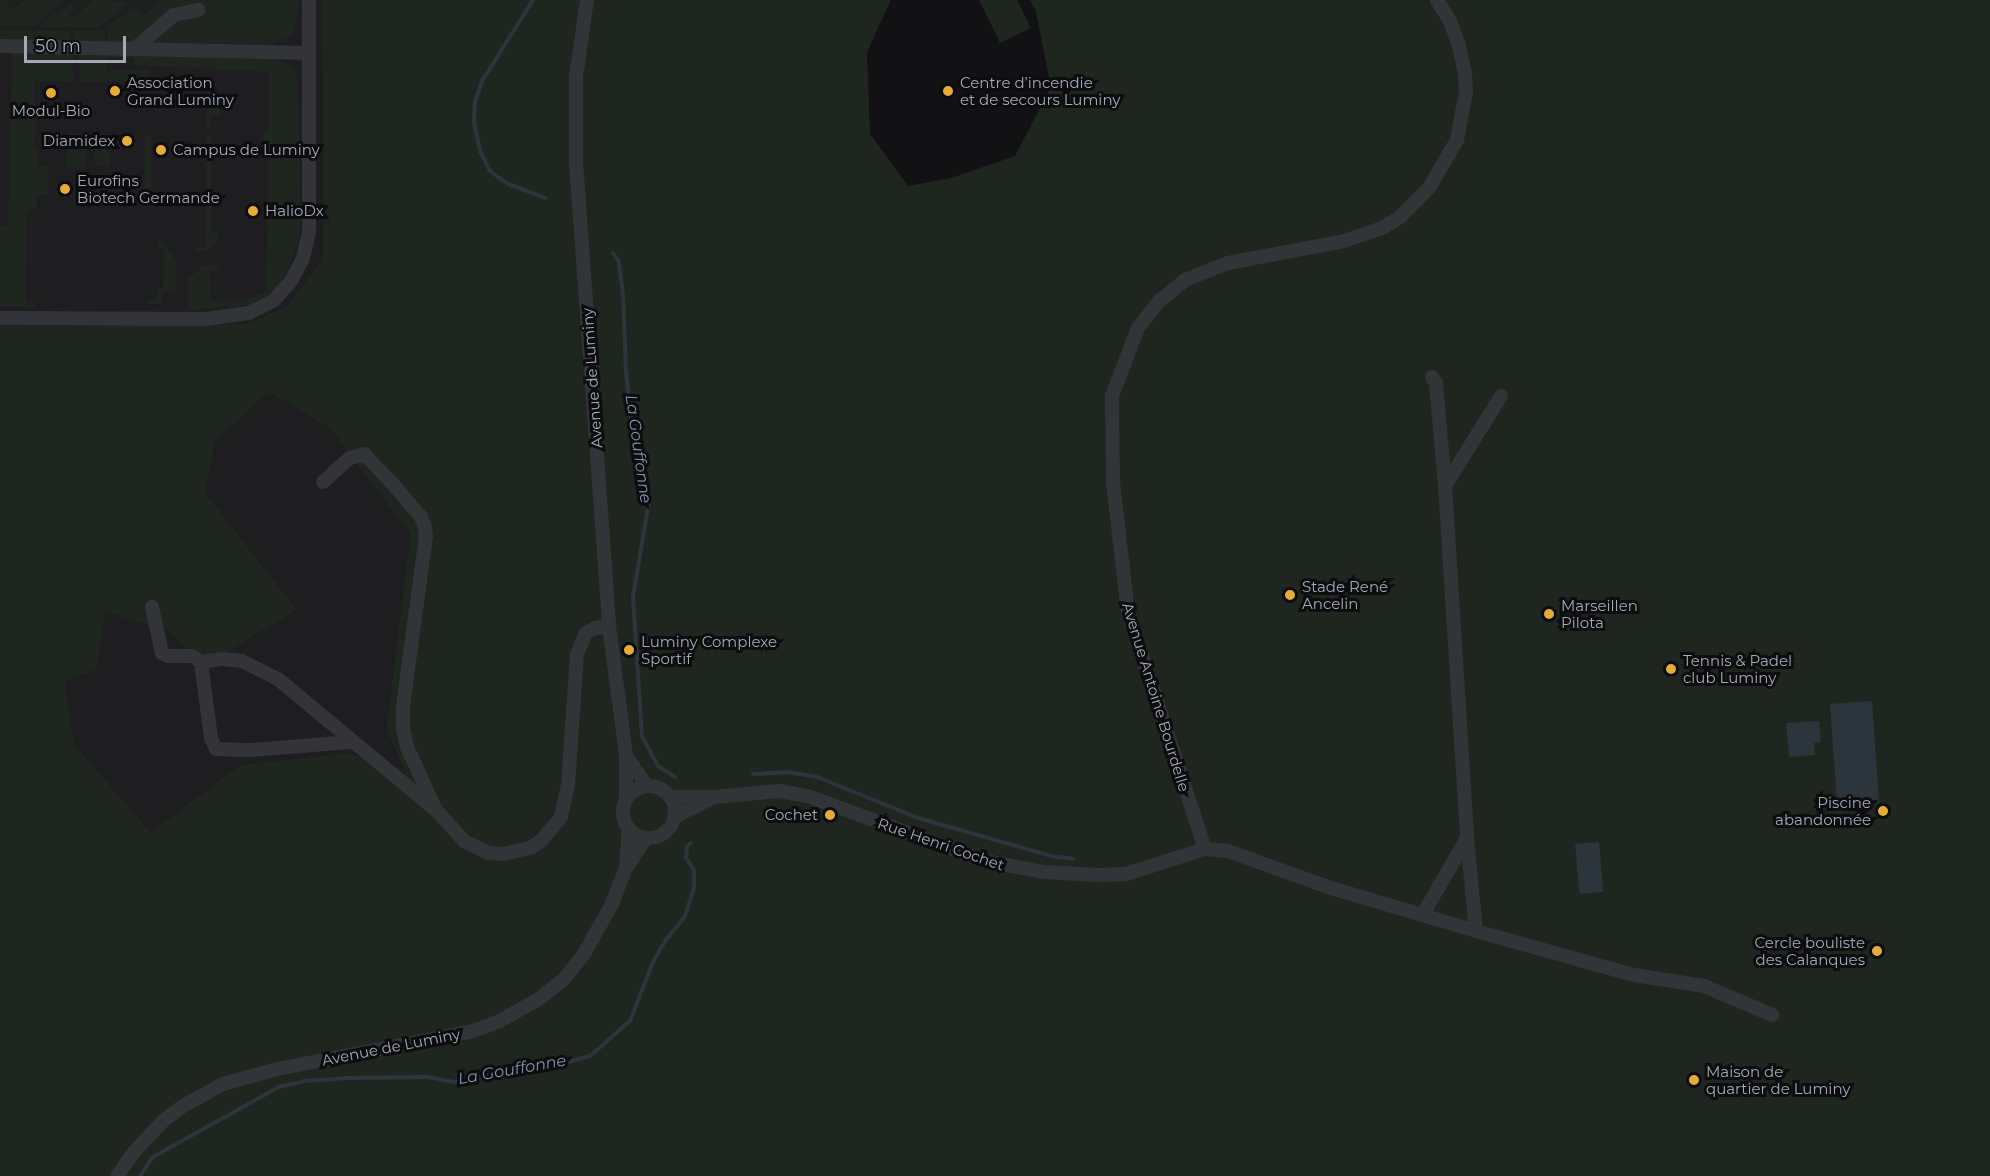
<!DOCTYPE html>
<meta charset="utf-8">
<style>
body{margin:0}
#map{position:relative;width:1990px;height:1176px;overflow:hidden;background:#121214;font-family:Montserrat,sans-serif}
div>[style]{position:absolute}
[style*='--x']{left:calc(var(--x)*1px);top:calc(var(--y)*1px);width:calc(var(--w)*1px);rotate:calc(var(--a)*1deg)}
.built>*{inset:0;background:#1e1e21}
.green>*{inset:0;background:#1f2620;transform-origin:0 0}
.water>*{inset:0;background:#2c353b;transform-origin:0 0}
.stream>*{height:4px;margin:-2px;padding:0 2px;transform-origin:2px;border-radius:2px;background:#2c353b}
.minor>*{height:14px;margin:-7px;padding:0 7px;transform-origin:7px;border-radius:7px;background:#333438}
.minor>.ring{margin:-7px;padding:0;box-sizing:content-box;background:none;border:14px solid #333438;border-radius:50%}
.dots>*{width:16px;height:16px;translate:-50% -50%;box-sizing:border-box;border:3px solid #0d0d0f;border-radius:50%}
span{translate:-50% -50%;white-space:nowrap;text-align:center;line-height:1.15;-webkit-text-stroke:6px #0d0d0f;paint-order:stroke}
.poi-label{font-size:15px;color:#a4a9b3}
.left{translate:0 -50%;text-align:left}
.right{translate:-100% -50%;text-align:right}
.street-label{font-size:15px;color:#a4a9b3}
.water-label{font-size:16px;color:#7d96ad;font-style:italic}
.scale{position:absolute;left:24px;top:36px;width:102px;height:27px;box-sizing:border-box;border:3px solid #a4a9b3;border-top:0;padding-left:8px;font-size:18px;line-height:21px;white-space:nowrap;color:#a4a9b3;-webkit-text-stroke:4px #0d0d0f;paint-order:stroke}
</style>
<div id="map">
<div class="built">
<div style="clip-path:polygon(0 0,322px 0,323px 259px,287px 306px,245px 324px,0 326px)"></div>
<div style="clip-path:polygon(269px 392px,331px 429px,410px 534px,386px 730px,404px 770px,346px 753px,240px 765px,151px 832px,74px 744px,65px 681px,97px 668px,106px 612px,170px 632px,210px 671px,233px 648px,297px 610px,205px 492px,216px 441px)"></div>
</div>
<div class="green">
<div style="clip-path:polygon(0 0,5px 0,12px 10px,25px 0,64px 0,34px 26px,0 26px)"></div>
<div style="clip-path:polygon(94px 0,131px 2px,99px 27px,39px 27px,56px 12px,58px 14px,70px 4px,75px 9px,69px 14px,72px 18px)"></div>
<div style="clip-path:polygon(163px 0,300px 0,294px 30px,287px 38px,272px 44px,108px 42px,107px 27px,134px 7px,142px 16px)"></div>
<div style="clip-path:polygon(evenodd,322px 0,891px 0,867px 52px,870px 134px,908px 186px,951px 178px,1015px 156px,1051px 87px,1036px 12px,1030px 0,1990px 0,1990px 1176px,0 1176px,0 326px,245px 324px,287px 306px,323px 259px,322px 0,269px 392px,331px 429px,410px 534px,386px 730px,404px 769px,346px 753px,240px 765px,151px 832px,74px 744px,65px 681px,97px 669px,106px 612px,170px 632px,210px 671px,233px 648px,297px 610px,205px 492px,216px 441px,269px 392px)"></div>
<div style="clip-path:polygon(979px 0,1017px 0,1031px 28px,1000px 43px)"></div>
<div style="left:0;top:30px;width:33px;height:10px"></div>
<div style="left:35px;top:30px;width:35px;height:11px;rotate:2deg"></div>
<div style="clip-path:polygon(104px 30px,106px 42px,73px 41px,73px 31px)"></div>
<div style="clip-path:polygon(12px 52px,73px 54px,73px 82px,34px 81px,36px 128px,34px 149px,38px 150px,38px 166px,49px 166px,48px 195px,37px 195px,37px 209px,27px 210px,26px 301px,36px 303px,34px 307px,0 306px,0 225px,8px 225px)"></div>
<div style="clip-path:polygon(79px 54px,271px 59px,283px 62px,292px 68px,298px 79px,301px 220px,298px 245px,281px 284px,270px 293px,249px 305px,188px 310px,188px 279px,203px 266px,217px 265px,220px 271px,210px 271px,211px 301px,246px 300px,266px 292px,269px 141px,263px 140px,263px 132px,269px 132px,269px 72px,134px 65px,134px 58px,106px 57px,106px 71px,148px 70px,148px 82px,80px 81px)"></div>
<div style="clip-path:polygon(207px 88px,210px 88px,222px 115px,211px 115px,210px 131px,206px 131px)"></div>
<div style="left:68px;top:133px;width:19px;height:34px;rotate:3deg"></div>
<div style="left:95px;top:134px;width:15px;height:31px"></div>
<div style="left:145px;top:135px;width:6px;height:67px"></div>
<div style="clip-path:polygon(206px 136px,211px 136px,211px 233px,220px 233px,215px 245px,208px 250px,196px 252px,195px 248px,205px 248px)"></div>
<div style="clip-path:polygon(159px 239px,163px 240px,176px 262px,176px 292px,163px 291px,162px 304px,149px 304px,149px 299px,157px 299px,157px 289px,163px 289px,164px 248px,159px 248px)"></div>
</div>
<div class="water">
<div style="left:1872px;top:701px;width:102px;height:42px;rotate:86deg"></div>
<div style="clip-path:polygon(1819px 721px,1821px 742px,1814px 743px,1815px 755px,1789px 757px,1786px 723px)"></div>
<div style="left:1599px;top:842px;width:50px;height:24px;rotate:85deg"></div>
</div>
<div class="stream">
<div style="--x:533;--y:0;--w:96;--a:122.2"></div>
<div style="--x:482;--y:81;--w:21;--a:109"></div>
<div style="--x:475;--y:101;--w:21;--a:93"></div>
<div style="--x:474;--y:122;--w:30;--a:78"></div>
<div style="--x:480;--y:151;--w:22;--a:63"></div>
<div style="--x:490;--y:171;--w:22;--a:36"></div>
<div style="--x:508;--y:184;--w:40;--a:20.2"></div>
<div style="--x:613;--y:253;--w:11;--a:56"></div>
<div style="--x:619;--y:262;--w:31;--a:83"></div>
<div style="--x:623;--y:293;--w:78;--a:87.8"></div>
<div style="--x:626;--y:371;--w:56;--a:83.9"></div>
<div style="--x:632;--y:427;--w:82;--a:78.7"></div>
<div style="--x:648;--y:507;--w:91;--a:99.5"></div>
<div style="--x:633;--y:597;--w:139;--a:86.3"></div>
<div style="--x:642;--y:736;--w:34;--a:62"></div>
<div style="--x:658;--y:766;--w:20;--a:33"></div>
<div style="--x:753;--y:774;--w:34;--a:-3"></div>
<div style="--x:787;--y:772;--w:30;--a:9"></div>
<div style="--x:817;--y:777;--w:109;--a:22.1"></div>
<div style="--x:918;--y:818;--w:138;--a:15.9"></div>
<div style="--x:1051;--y:856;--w:23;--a:7"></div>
<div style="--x:140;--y:1176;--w:23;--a:-56"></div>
<div style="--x:153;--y:1157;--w:144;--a:-29.1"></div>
<div style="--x:279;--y:1087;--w:26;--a:-13"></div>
<div style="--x:304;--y:1081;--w:44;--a:-3.9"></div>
<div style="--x:348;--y:1078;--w:80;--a:-0.7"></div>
<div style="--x:428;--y:1077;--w:26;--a:11"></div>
<div style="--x:454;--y:1082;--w:108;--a:-9.6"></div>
<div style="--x:560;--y:1064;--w:31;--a:-15"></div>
<div style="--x:590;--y:1056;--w:53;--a:-41.2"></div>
<div style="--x:630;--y:1021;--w:63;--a:-68.7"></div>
<div style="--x:653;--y:962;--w:24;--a:-60"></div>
<div style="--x:665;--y:941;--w:32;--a:-51"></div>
<div style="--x:685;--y:916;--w:29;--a:-72"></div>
<div style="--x:694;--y:888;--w:18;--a:-90"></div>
<div style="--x:694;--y:870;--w:14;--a:-124"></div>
<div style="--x:686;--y:858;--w:12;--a:-85"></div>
<div style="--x:687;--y:846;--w:5;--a:-37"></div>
</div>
<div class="minor">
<div style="--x:587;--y:0;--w:78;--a:98.1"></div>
<div style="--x:576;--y:77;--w:85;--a:90"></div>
<div style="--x:576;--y:162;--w:465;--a:85.9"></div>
<div style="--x:609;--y:626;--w:131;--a:82.5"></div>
<div style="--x:626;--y:756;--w:43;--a:90"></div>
<div style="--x:0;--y:46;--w:309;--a:1.3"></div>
<div style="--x:134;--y:49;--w:52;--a:-40.4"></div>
<div style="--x:174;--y:15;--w:25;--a:-12"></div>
<div style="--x:0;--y:318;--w:205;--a:0.3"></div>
<div style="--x:205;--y:319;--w:44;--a:-7.8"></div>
<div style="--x:249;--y:313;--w:28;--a:-27"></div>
<div style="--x:274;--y:300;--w:25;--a:-48"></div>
<div style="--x:291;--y:281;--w:26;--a:-62"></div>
<div style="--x:303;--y:258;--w:28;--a:-77"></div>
<div style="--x:309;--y:231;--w:231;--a:-90"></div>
<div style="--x:1432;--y:377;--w:7;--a:56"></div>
<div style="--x:1436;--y:383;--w:103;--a:85"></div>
<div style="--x:1445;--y:486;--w:353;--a:86.4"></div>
<div style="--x:1467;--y:838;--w:93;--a:84.5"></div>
<div style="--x:323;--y:482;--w:36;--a:-42"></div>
<div style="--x:350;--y:458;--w:15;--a:-16"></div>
<div style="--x:364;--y:454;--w:42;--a:46"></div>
<div style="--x:393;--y:484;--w:43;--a:49.7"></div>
<div style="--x:421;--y:517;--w:11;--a:68"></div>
<div style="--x:425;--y:527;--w:9;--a:84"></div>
<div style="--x:426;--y:536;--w:173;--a:97.7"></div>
<div style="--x:403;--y:707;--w:21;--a:90"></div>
<div style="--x:403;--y:728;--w:19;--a:78"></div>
<div style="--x:407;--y:747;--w:67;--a:65.3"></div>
<div style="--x:1445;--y:486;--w:106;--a:-58.1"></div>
<div style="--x:152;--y:607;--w:47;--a:77.7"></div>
<div style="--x:162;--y:653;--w:7;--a:27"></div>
<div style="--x:168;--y:656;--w:24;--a:0"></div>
<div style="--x:192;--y:656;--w:11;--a:34"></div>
<div style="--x:201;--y:662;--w:77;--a:82.5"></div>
<div style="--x:211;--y:738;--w:12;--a:66"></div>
<div style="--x:216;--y:749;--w:34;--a:2"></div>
<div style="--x:250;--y:750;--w:102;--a:-4.5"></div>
<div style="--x:201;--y:662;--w:22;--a:-8"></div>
<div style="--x:223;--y:659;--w:19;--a:6"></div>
<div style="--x:242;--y:661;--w:40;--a:26.6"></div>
<div style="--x:278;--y:679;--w:205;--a:39.7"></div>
<div style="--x:436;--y:810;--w:42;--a:47.9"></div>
<div style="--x:464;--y:841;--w:28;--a:26"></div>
<div style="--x:489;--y:853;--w:14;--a:4"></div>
<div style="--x:503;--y:854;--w:28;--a:-13"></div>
<div style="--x:530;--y:848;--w:13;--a:-32"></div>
<div style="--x:541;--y:841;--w:31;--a:-50"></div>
<div style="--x:561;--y:817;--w:33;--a:-78"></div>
<div style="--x:568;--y:785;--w:131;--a:-86.1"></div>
<div style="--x:577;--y:654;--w:23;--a:-67"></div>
<div style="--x:586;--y:633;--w:10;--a:-29"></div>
<div style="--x:595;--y:628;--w:14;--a:-8"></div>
<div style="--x:626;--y:756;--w:37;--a:55"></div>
<div class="ring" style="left:623px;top:786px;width:38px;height:38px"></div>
<div style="--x:670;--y:797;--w:44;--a:0"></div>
<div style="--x:714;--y:797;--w:65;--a:-5.3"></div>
<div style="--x:779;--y:791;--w:29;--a:10"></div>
<div style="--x:808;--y:796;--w:189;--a:20.2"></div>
<div style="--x:985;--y:861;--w:59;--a:10.7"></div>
<div style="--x:1043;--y:872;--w:55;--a:3.1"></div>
<div style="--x:1098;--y:875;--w:28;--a:-2"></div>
<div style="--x:1126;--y:874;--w:83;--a:-17.6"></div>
<div style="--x:1205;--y:849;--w:23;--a:5"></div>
<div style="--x:1228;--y:851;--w:109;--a:19.8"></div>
<div style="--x:1331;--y:888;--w:151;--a:16.5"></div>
<div style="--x:1476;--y:931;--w:164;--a:15.6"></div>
<div style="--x:1634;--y:975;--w:71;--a:8.9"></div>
<div style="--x:1704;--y:986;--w:74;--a:23.1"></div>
<div style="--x:674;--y:817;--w:40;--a:-26.6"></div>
<div style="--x:1205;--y:849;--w:249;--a:-108"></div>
<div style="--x:1128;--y:612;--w:130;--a:-96.6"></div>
<div style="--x:1113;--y:483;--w:87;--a:-90.7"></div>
<div style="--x:1112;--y:396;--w:73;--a:-69.1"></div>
<div style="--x:1138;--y:328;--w:33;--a:-52"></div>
<div style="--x:1158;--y:302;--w:35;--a:-39"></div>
<div style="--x:1185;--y:280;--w:46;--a:-21.6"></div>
<div style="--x:1228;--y:263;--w:118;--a:-10.7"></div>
<div style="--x:1344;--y:241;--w:40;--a:-18.9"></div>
<div style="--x:1382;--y:228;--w:21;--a:-31"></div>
<div style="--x:1400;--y:217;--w:41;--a:-45"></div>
<div style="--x:1429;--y:188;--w:56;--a:-59.7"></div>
<div style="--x:1457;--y:140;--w:50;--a:-79.6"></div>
<div style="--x:1466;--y:91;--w:17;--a:-93"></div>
<div style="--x:1465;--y:74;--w:30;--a:-102"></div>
<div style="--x:1459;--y:45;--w:26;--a:-111"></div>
<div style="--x:1450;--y:21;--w:25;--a:-122"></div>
<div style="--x:626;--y:868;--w:39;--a:-86"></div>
<div style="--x:1423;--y:914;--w:88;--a:-59.9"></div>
<div style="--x:117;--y:1176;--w:28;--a:-55"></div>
<div style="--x:133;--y:1153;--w:44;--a:-46.8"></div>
<div style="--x:163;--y:1121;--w:25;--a:-37"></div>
<div style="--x:183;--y:1106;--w:46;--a:-28.8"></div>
<div style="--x:223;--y:1084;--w:56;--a:-15.5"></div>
<div style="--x:277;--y:1069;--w:197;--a:-10.9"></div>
<div style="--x:470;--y:1032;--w:30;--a:-20"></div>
<div style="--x:498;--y:1022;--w:47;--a:-29.3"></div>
<div style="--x:539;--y:999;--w:33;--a:-39"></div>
<div style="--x:565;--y:978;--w:33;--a:-52"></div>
<div style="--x:585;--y:952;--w:55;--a:-60.6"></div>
<div style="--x:612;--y:904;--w:36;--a:-69"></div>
<div style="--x:625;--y:870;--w:38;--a:-57"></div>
</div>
<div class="dots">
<div style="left:115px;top:91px;background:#e6ac37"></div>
<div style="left:948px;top:91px;background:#e6ac37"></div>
<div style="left:51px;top:93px;background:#e6ac37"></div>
<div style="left:127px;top:141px;background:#e6ac37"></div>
<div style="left:161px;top:150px;background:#e6ac37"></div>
<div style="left:65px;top:189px;background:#e6ac37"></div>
<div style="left:253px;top:211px;background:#e6ac37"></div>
<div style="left:1290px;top:595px;background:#e6ac37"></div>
<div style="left:1549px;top:614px;background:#e6ac37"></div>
<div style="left:629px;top:650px;background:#e6ac37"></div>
<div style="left:1671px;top:669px;background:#e6ac37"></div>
<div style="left:1883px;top:811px;background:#e6ac37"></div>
<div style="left:830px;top:815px;background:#e6ac37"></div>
<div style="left:1877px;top:951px;background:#e6ac37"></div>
<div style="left:1694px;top:1080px;background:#e6ac37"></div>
</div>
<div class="poi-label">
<span class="left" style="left:127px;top:91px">Association<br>Grand Luminy</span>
<span class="left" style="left:960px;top:91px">Centre d’incendie<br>et de secours Luminy</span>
<span style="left:51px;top:111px">Modul-Bio</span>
<span class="right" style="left:115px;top:141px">Diamidex</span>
<span class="left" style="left:173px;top:150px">Campus de Luminy</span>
<span class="left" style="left:77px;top:189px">Eurofins<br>Biotech Germande</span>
<span class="left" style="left:265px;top:211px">HalioDx</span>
<span class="left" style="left:1302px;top:595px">Stade René<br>Ancelin</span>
<span class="left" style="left:1561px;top:614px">Marseillen<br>Pilota</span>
<span class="left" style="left:641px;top:650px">Luminy Complexe<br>Sportif</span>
<span class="left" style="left:1683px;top:669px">Tennis &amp; Padel<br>club Luminy</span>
<span class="right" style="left:1871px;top:811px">Piscine<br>abandonnée</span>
<span class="right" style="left:818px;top:815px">Cochet</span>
<span class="right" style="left:1865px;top:951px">Cercle bouliste<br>des Calanques</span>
<span class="left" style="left:1706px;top:1080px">Maison de<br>quartier de Luminy</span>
</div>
<div class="street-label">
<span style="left:592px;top:378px;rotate:-94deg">Avenue de Luminy</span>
<span style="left:1156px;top:697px;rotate:73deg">Avenue Antoine Bourdelle</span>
<span style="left:941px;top:844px;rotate:19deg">Rue Henri Cochet</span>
<span style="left:391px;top:1047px;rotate:-11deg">Avenue de Luminy</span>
</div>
<div class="water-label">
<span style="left:638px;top:449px;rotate:82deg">La Gouffonne</span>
<span style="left:512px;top:1070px;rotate:-10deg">La Gouffonne</span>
</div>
<div class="scale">50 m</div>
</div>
